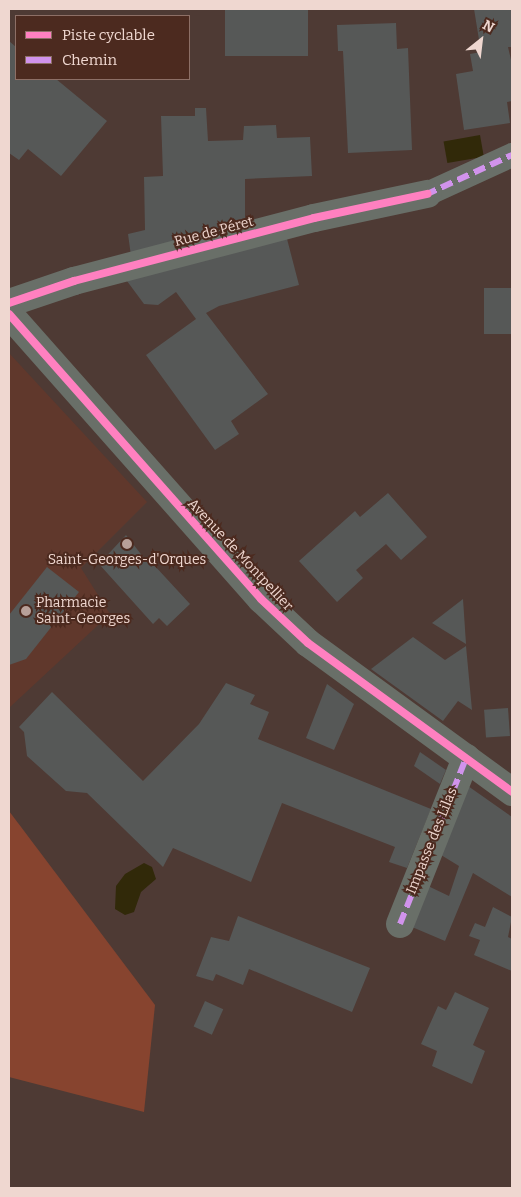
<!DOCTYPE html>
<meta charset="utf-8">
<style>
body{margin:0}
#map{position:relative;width:521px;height:1197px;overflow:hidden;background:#4e3a34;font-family:Bitter,serif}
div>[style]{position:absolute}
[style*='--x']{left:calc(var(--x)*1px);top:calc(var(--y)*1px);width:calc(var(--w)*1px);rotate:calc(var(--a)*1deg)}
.built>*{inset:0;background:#60382c}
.green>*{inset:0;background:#87442f}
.water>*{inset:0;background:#312909;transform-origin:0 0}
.building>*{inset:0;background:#565857;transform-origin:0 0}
.pedestrian>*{height:24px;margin:-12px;padding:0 12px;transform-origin:12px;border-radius:12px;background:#696f68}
.minor>*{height:28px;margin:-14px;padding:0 14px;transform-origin:14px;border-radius:14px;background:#696f68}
.quiet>*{height:6px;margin-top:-3px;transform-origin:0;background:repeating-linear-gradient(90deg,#d193ec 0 12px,transparent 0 18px)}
.cycleway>*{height:8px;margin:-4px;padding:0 4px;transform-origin:4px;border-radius:4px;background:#ff80c0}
.dots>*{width:14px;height:14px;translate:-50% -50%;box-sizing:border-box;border:2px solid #4c2a1f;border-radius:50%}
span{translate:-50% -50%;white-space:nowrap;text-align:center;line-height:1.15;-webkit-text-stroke:4px #4c2a1f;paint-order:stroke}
.street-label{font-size:14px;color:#efd7d0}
.poi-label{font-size:14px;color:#efd7d0}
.left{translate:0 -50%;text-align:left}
.frame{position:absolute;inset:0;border:10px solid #efd7d0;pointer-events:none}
.legend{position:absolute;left:15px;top:15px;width:175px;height:65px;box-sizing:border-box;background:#4c2a1f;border:1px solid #8d6f66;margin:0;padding:6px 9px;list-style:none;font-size:15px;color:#efd7d0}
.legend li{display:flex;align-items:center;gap:10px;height:25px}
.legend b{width:25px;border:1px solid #8d6f66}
.north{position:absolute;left:456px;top:15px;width:50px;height:50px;-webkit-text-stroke:4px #4c2a1f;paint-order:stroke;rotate:29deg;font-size:14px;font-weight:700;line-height:20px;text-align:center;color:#efd7d0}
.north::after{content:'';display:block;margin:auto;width:18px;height:22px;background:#efd7d0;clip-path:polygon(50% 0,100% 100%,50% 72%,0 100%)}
</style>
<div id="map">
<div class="built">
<div style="clip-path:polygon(9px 353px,147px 502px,81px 568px,110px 614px,9px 708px)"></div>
</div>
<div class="green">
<div style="clip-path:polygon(9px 811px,155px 1005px,144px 1112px,9px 1077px)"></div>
</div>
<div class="water">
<div style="left:480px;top:135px;width:22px;height:37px;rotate:80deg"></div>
<div style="clip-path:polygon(144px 863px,152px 867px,156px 879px,141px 892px,134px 912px,125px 915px,115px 909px,116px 886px,125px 874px)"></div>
</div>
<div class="building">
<div style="left:225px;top:9px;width:83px;height:47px"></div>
<div style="clip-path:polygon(474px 9px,512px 9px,512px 47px,508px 47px,512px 64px,512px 101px,507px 102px,510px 123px,464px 130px,456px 74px,473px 71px,470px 54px,481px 52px)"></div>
<div style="clip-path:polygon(396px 23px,397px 49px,408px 48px,412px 150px,348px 153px,343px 51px,338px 51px,337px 25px)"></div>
<div style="clip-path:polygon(9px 41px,16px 47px,16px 79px,56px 79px,107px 121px,61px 176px,28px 149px,19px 160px,9px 153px)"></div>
<div style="clip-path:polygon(195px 108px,206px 108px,208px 141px,243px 140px,244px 126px,276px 125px,277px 138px,310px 137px,312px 176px,245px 179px,245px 223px,131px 256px,128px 234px,145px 230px,144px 177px,163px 176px,161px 116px,195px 116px)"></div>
<div style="clip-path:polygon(286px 235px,299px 285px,219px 306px,206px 313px,268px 394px,231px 421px,239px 434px,215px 450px,146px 355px,196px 319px,176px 292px,158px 305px,144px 304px,124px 277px)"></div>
<div style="left:484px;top:288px;width:28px;height:46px"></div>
<div style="clip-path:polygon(388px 493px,427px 537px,401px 560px,386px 544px,356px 570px,363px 578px,337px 602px,299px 561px,355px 511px,360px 517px)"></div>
<div style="clip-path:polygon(126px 535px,151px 567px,154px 565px,190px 604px,167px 626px,159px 618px,153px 624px,99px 564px)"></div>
<div style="clip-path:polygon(47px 567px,79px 592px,26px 659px,9px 665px,9px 615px)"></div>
<div style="clip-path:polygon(463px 599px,466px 644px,432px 623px)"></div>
<div style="clip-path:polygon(413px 637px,445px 660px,466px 646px,472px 710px,458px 701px,443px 721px,371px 669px)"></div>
<div style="clip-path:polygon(226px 683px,255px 695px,250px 704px,269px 712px,258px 739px,431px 809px,407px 868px,389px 862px,395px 847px,282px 803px,251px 882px,173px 848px,163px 867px,87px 793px,66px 791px,27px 756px,24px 732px,19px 727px,52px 692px,143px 781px,199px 724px)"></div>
<div style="clip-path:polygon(327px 684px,354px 704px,334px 750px,306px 738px)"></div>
<div style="left:508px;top:708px;width:28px;height:24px;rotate:86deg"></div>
<div style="clip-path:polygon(420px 752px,446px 770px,440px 784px,414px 766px)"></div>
<div style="clip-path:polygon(468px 786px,512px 817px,512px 897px,473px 873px,445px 941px,412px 927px,428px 886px,449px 896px,459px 866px,441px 855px)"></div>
<div style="clip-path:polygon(493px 907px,512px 917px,508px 937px,512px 939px,512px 971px,474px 955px,480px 940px,469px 936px,475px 923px,485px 927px)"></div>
<div style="clip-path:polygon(238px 916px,370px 968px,352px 1012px,249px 969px,243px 985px,216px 974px,213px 981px,196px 976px,211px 937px,229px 941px)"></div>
<div style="clip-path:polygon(455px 992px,489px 1008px,473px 1045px,485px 1051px,472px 1084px,432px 1066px,437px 1051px,421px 1044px,438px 1006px,446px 1010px)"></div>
<div style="left:205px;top:1001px;width:20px;height:28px;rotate:24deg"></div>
</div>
<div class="pedestrian">
<div style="--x:427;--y:194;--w:94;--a:-24.6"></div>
</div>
<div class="minor">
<div style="--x:9;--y:303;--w:69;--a:-18.7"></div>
<div style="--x:74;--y:281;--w:248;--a:-14.7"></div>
<div style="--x:314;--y:218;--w:116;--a:-12"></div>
<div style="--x:9;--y:314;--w:380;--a:48.5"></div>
<div style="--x:261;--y:599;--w:64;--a:43.1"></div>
<div style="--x:308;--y:643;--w:253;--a:36.1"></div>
<div style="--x:400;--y:924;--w:179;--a:-68.3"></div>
</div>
<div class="quiet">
<div style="--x:425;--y:195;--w:96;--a:-24.7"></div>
<div style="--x:400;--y:924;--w:179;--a:-68.3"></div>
</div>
<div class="cycleway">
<div style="--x:9;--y:303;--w:69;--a:-18.7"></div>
<div style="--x:74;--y:281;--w:248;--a:-14.7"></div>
<div style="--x:314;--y:218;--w:116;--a:-12"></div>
<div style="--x:9;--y:314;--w:380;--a:48.5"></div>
<div style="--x:261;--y:599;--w:64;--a:43.1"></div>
<div style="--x:308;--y:643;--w:253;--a:36.1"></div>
</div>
<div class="dots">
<div style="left:127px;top:544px;background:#b7a099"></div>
<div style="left:26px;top:611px;background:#b7a099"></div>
</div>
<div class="street-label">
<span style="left:214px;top:232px;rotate:-15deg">Rue de Péret</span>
<span style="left:240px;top:555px;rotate:47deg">Avenue de Montpellier</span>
<span style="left:432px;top:841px;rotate:-68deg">Impasse des Lilas</span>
</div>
<div class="poi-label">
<span style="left:127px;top:560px">Saint-Georges-d'Orques</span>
<span class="left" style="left:36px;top:611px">Pharmacie<br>Saint-Georges</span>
</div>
<div class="frame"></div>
<ul class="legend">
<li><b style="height:6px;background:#ff80c0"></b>Piste cyclable</li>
<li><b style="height:6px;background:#d193ec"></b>Chemin</li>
</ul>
<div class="north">N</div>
</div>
